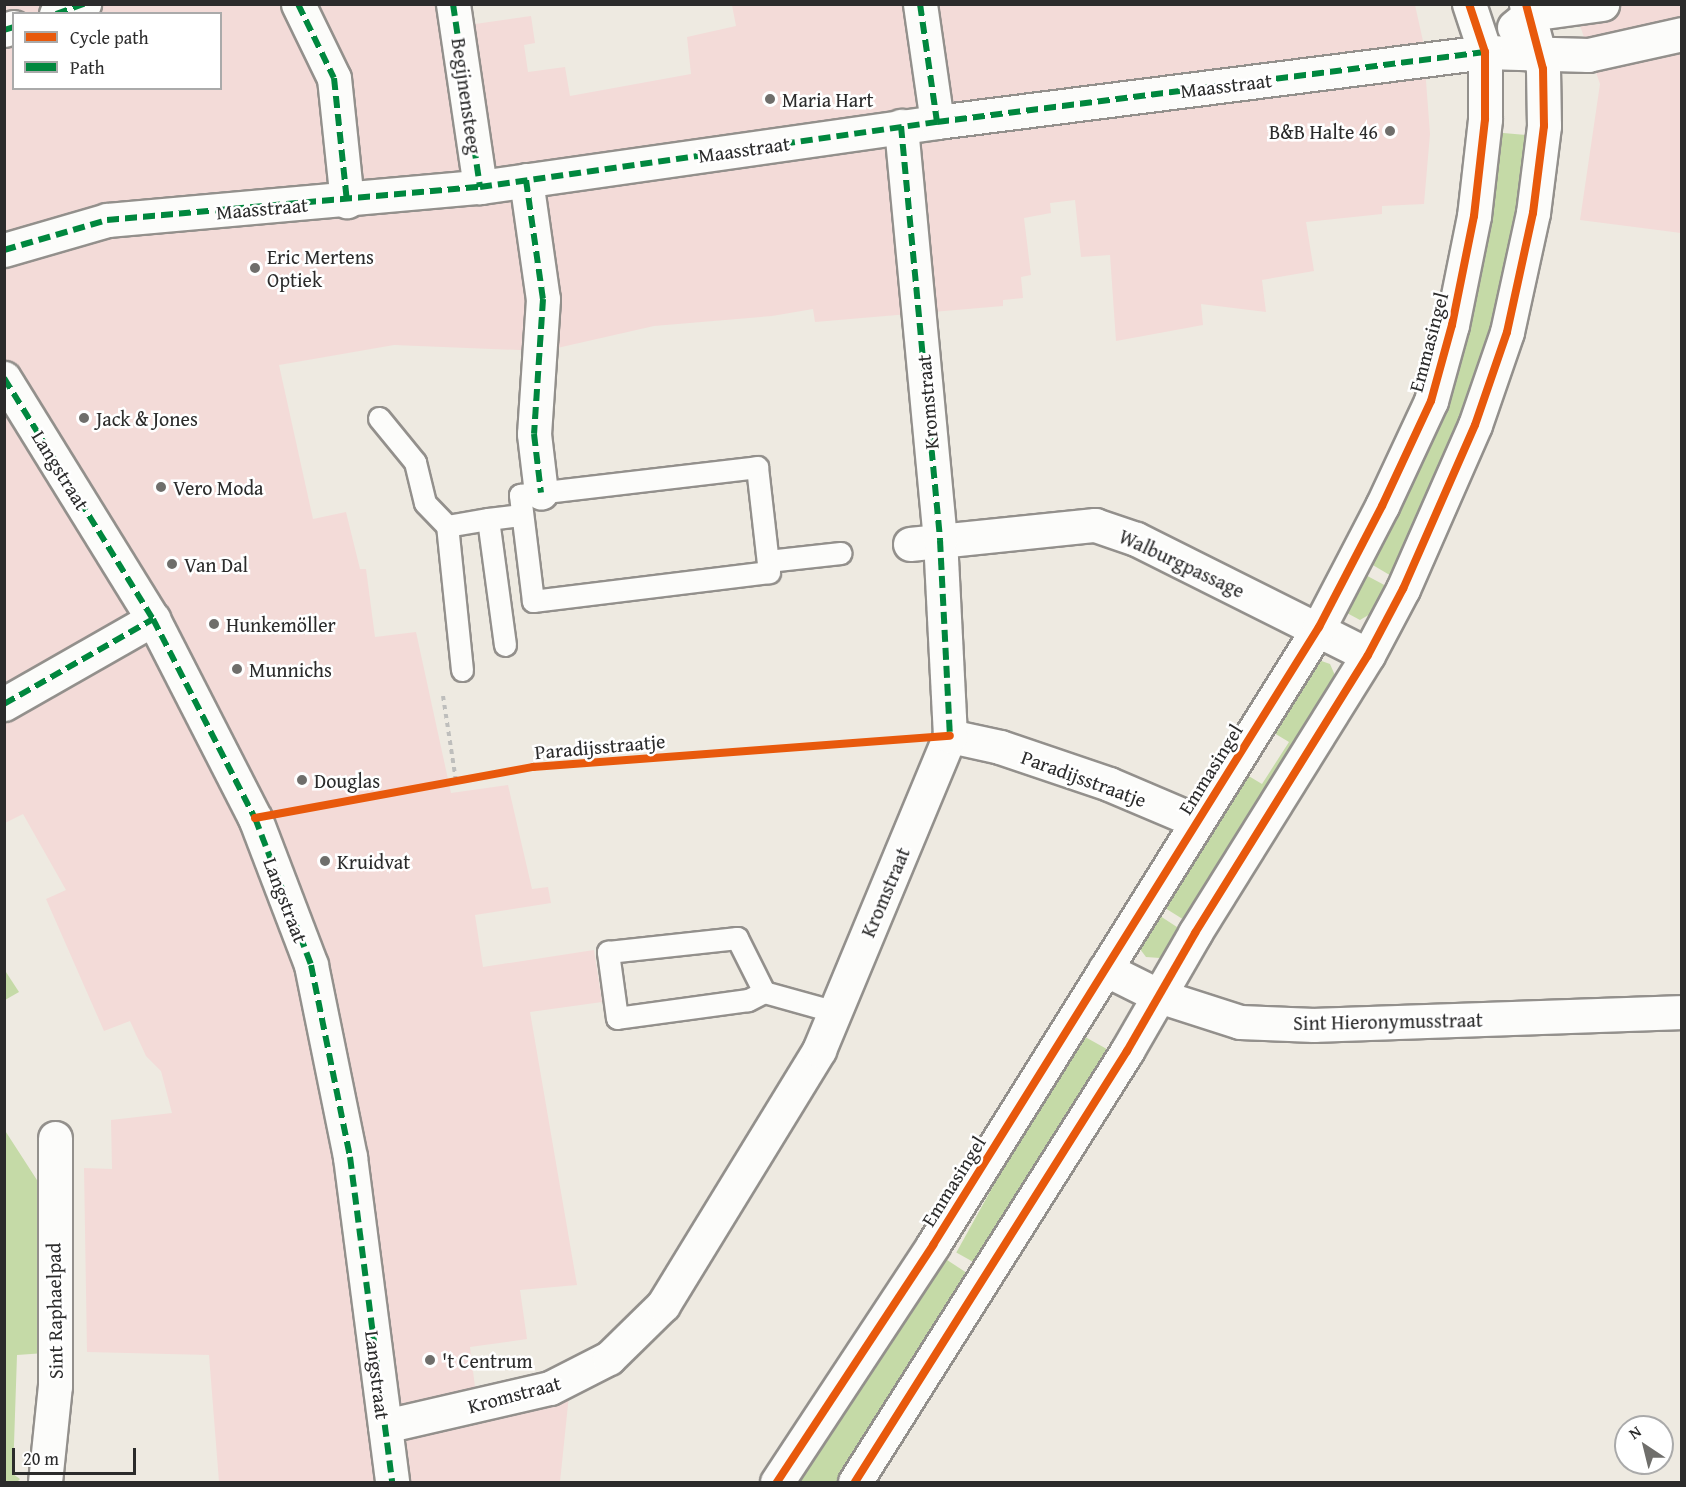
<!DOCTYPE html>
<meta charset="utf-8">
<style>
body{margin:0}
#map{position:relative;width:1686px;height:1487px;overflow:hidden;background:#eeeae1;font-family:"Gentium Book Plus",serif}
div>[style]{position:absolute}
[style*='--x']{left:calc(var(--x)*1px);top:calc(var(--y)*1px);width:calc(var(--w)*1px);rotate:calc(var(--a)*1deg)}
.built>*{inset:0;background:#f3dbd8}
.green>*{inset:0;background:#c5daa7;transform-origin:0 0}
.path>*{height:4px;margin-top:-2px;transform-origin:0;background:repeating-linear-gradient(90deg,#bebebc 0 4.5px,transparent 0 9px)}
.roads{filter:drop-shadow(2px 0 #93908c) drop-shadow(-2px 0 #93908c) drop-shadow(0 2px #93908c) drop-shadow(0 -2px #93908c)}
.lane>*{height:21px;margin:-10.5px;padding:0 10.5px;transform-origin:10.5px;border-radius:10.5px;background:#fcfcfa}
.street>*{height:33px;margin:-16.5px;padding:0 16.5px;transform-origin:16.5px;border-radius:16.5px;background:#fcfcfa}
.secondary>*{height:33px;margin:-16.5px;padding:0 16.5px;transform-origin:16.5px;border-radius:16.5px;background:#fcfcfa}
.quiet>*{height:6px;margin-top:-3px;transform-origin:0;background:repeating-linear-gradient(90deg,#00873e 0 12px,transparent 0 18px)}
.cycleway>*{height:8px;margin:-4px;padding:0 4px;transform-origin:4px;border-radius:4px;background:#e8590c}
.dots>*{width:16px;height:16px;translate:-50% -50%;box-sizing:border-box;border:3px solid #fff;border-radius:50%}
span{translate:-50% -50%;white-space:nowrap;text-align:center;line-height:1.15;-webkit-text-stroke:5px #fff;paint-order:stroke}
.street-label{font-size:20px;color:#2b2b2b}
.poi-label{font-size:20px;color:#2b2b2b}
.left{translate:0 -50%;text-align:left}
.right{translate:-100% -50%;text-align:right}
.frame{position:absolute;inset:0;border:6px solid #2b2b2b;pointer-events:none}
.legend{position:absolute;left:12px;top:12px;width:210px;height:78px;box-sizing:border-box;background:#fff;border:2px solid #aaa;margin:0;padding:8px 10px;list-style:none;font-size:18px;color:#2b2b2b}
.legend li{display:flex;align-items:center;gap:12px;height:30px}
.legend b{width:30px;border:2px solid #aaa}
.north{position:absolute;left:1614px;top:1415px;width:60px;height:60px;box-sizing:border-box;background:#fff;border:2px solid #aaa;border-radius:50%;rotate:325deg;font-size:16px;font-weight:700;line-height:24px;text-align:center;color:#2b2b2b}
.north::after{content:'';display:block;margin:auto;width:21px;height:27px;background:#6f6e6b;clip-path:polygon(50% 0,100% 100%,50% 72%,0 100%)}
.scale{position:absolute;left:12px;top:1448px;width:124px;height:27px;box-sizing:border-box;border:3px solid #2b2b2b;border-top:0;padding-left:8px;font-size:18px;line-height:21px;white-space:nowrap;color:#2b2b2b;-webkit-text-stroke:4px #fff;paint-order:stroke}
</style>
<div id="map">
<div class="built">
<div style="clip-path:polygon(evenodd,5px 5px,450px 5px,454px 27px,531px 16px,535px 43px,524px 45px,528px 72px,565px 67px,570px 96px,691px 74px,687px 37px,736px 26px,732px 5px,1415px 5px,1423px 41px,1430px 134px,1424px 204px,1382px 206px,1382px 214px,1306px 222px,1314px 271px,1262px 280px,1266px 312px,1201px 304px,1203px 325px,1116px 341px,1110px 255px,1081px 257px,1075px 200px,1050px 203px,1051px 213px,1024px 218px,1031px 275px,1021px 277px,1023px 298px,1003px 300px,1003px 306px,815px 322px,813px 309px,772px 316px,654px 326px,544px 351px,394px 345px,279px 365px,313px 519px,346px 512px,360px 569px,366px 569px,375px 637px,416px 632px,451px 793px,508px 785px,532px 889px,548px 887px,551px 903px,475px 915px,483px 967px,594px 950px,602px 1002px,530px 1012px,577px 1285px,520px 1290px,527px 1339px,470px 1347px,479px 1419px,507px 1415px,569px 1395px,560px 1482px,219px 1482px,209px 1355px,87px 1352px,84px 1168px,112px 1169px,111px 1120px,172px 1113px,161px 1071px,146px 1056px,130px 1021px,104px 1031px,46px 899px,66px 890px,23px 814px,5px 823px,5px 5px,14px 14px,220px 14px,220px 88px,14px 88px,14px 14px)"></div>
<div style="clip-path:polygon(1573px 5px,1681px 5px,1681px 233px,1580px 220px,1600px 84px)"></div>
</div>
<div class="green">
<div style="clip-path:polygon(1492px 132px,1527px 135px,1518px 226px,1477px 382px,1393px 577px,1366px 561px,1384px 526px)"></div>
<div style="clip-path:polygon(1360px 572px,1388px 587px,1377px 610px,1360px 620px,1347px 613px,1345px 604px)"></div>
<div style="clip-path:polygon(evenodd,1313px 658px,1330px 664px,1337px 680px,1189px 923px,1157px 903px,1313px 658px,1274px 733px,1289px 742px,1262px 784px,1247px 775px,1274px 733px)"></div>
<div style="clip-path:polygon(1151px 910px,1183px 931px,1171px 951px,1160px 958px,1146px 957px,1137px 945px)"></div>
<div style="clip-path:polygon(4px 969px,19px 992px,5px 1000px,4px 1000px)"></div>
<div style="left:1078px;top:1033px;width:37px;height:251px;rotate:29deg"></div>
<div style="clip-path:polygon(4px 1129px,46px 1194px,45px 1353px,17px 1355px,13px 1474px,20px 1479px,17px 1482px,4px 1482px)"></div>
<div style="clip-path:polygon(941px 1256px,970px 1275px,838px 1482px,800px 1482px,825px 1431px)"></div>
</div>
<div class="path">
<div style="--x:443;--y:696;--w:86;--a:81.3"></div>
</div>
<div class="roads">
<div class="lane">
<div style="--x:379;--y:418;--w:57;--a:50.7"></div>
<div style="--x:415;--y:462;--w:42;--a:76.3"></div>
<div style="--x:425;--y:503;--w:32;--a:46"></div>
<div style="--x:757;--y:467;--w:106;--a:83.5"></div>
<div style="--x:769;--y:572;--w:238;--a:173"></div>
<div style="--x:533;--y:601;--w:107;--a:-97"></div>
<div style="--x:520;--y:495;--w:239;--a:-6.7"></div>
<div style="--x:768;--y:561;--w:73;--a:-6.3"></div>
<div style="--x:505;--y:645;--w:127;--a:-97.7"></div>
<div style="--x:488;--y:519;--w:34;--a:-7"></div>
<div style="--x:462;--y:670;--w:145;--a:-95.9"></div>
<div style="--x:447;--y:526;--w:42;--a:-9.7"></div>
<div style="--x:764;--y:992;--w:18;--a:153"></div>
<div style="--x:748;--y:1000;--w:132;--a:172.2"></div>
<div style="--x:617;--y:1018;--w:67;--a:-97.8"></div>
<div style="--x:608;--y:952;--w:130;--a:-6.2"></div>
<div style="--x:737;--y:938;--w:60;--a:63.4"></div>
<div style="--x:764;--y:992;--w:75;--a:15.5"></div>
</div>
<div class="street">
<div style="--x:298;--y:4;--w:82;--a:64.1"></div>
<div style="--x:334;--y:78;--w:124;--a:84"></div>
<div style="--x:453;--y:4;--w:185;--a:81.6"></div>
<div style="--x:920;--y:4;--w:119;--a:81.8"></div>
<div style="--x:56;--y:14;--w:30;--a:-20"></div>
<div style="--x:4;--y:30;--w:10;--a:-17"></div>
<div style="--x:526;--y:180;--w:120;--a:81.9"></div>
<div style="--x:543;--y:299;--w:135;--a:93.8"></div>
<div style="--x:534;--y:434;--w:59;--a:83.2"></div>
<div style="--x:4;--y:250;--w:107;--a:-16.2"></div>
<div style="--x:107;--y:220;--w:374;--a:-5.1"></div>
<div style="--x:480;--y:187;--w:462;--a:-8.1"></div>
<div style="--x:937;--y:122;--w:552;--a:-7.28"></div>
<div style="--x:4;--y:378;--w:283;--a:58.3"></div>
<div style="--x:153;--y:619;--w:224;--a:62.9"></div>
<div style="--x:255;--y:818;--w:157;--a:69.1"></div>
<div style="--x:311;--y:965;--w:196;--a:78.5"></div>
<div style="--x:350;--y:1157;--w:328;--a:82.6"></div>
<div style="--x:910;--y:544;--w:186;--a:-5.9"></div>
<div style="--x:1095;--y:525;--w:43;--a:18.9"></div>
<div style="--x:1136;--y:539;--w:259;--a:26.6"></div>
<div style="--x:4;--y:704;--w:172;--a:-29.7"></div>
<div style="--x:950;--y:736;--w:51;--a:12.4"></div>
<div style="--x:1000;--y:747;--w:115;--a:18.7"></div>
<div style="--x:1109;--y:784;--w:95;--a:23"></div>
<div style="--x:1105;--y:969;--w:60;--a:26.6"></div>
<div style="--x:1159;--y:996;--w:85;--a:17.8"></div>
<div style="--x:1240;--y:1022;--w:74;--a:2.3"></div>
<div style="--x:1314;--y:1025;--w:368;--a:-2"></div>
<div style="--x:385;--y:1426;--w:169;--a:-13"></div>
<div style="--x:550;--y:1388;--w:66;--a:-27"></div>
<div style="--x:609;--y:1358;--w:76;--a:-44.5"></div>
<div style="--x:663;--y:1305;--w:299;--a:-58.5"></div>
<div style="--x:819;--y:1050;--w:340;--a:-67.4"></div>
<div style="--x:950;--y:736;--w:196;--a:-92.9"></div>
<div style="--x:940;--y:540;--w:416;--a:-95.4"></div>
<div style="--x:45;--y:1482;--w:97;--a:-84.1"></div>
<div style="--x:55;--y:1386;--w:248;--a:-90"></div>
</div>
<div class="secondary">
<div style="--x:1514;--y:27;--w:21;--a:-39"></div>
<div style="--x:1530;--y:14;--w:73;--a:-7.9"></div>
<div style="--x:1485;--y:52;--w:103;--a:1.7"></div>
<div style="--x:1588;--y:55;--w:96;--a:-12.6"></div>
<div style="--x:777;--y:1482;--w:284;--a:-56.6"></div>
<div style="--x:933;--y:1245;--w:729;--a:-58.01"></div>
<div style="--x:1319;--y:627;--w:136;--a:-62.5"></div>
<div style="--x:1382;--y:506;--w:116;--a:-65"></div>
<div style="--x:1431;--y:401;--w:79;--a:-74.6"></div>
<div style="--x:1452;--y:325;--w:111;--a:-78.6"></div>
<div style="--x:1474;--y:216;--w:98;--a:-83.5"></div>
<div style="--x:1485;--y:119;--w:67;--a:-90"></div>
<div style="--x:1485;--y:52;--w:51;--a:-108.4"></div>
<div style="--x:855;--y:1482;--w:510;--a:-57.74"></div>
<div style="--x:1127;--y:1051;--w:136;--a:-60"></div>
<div style="--x:1195;--y:933;--w:327;--a:-58.1"></div>
<div style="--x:1368;--y:655;--w:75;--a:-62.1"></div>
<div style="--x:1403;--y:589;--w:179;--a:-66.3"></div>
<div style="--x:1475;--y:425;--w:98;--a:-71"></div>
<div style="--x:1507;--y:332;--w:122;--a:-77.7"></div>
<div style="--x:1533;--y:213;--w:88;--a:-82.8"></div>
<div style="--x:1544;--y:126;--w:57;--a:-91"></div>
<div style="--x:1543;--y:69;--w:67;--a:-104.7"></div>
</div>
</div>
<div class="quiet">
<div style="--x:298;--y:4;--w:82;--a:64.1"></div>
<div style="--x:334;--y:78;--w:124;--a:84"></div>
<div style="--x:453;--y:4;--w:185;--a:81.6"></div>
<div style="--x:920;--y:4;--w:119;--a:81.8"></div>
<div style="--x:56;--y:14;--w:30;--a:-20"></div>
<div style="--x:4;--y:30;--w:10;--a:-17"></div>
<div style="--x:901;--y:126;--w:416;--a:84.6"></div>
<div style="--x:940;--y:540;--w:196;--a:87.1"></div>
<div style="--x:526;--y:180;--w:120;--a:81.9"></div>
<div style="--x:543;--y:299;--w:135;--a:93.8"></div>
<div style="--x:534;--y:434;--w:59;--a:83.2"></div>
<div style="--x:4;--y:250;--w:107;--a:-16.2"></div>
<div style="--x:107;--y:220;--w:374;--a:-5.1"></div>
<div style="--x:480;--y:187;--w:462;--a:-8.1"></div>
<div style="--x:937;--y:122;--w:552;--a:-7.28"></div>
<div style="--x:4;--y:378;--w:283;--a:58.3"></div>
<div style="--x:153;--y:619;--w:224;--a:62.9"></div>
<div style="--x:255;--y:818;--w:157;--a:69.1"></div>
<div style="--x:311;--y:965;--w:196;--a:78.5"></div>
<div style="--x:350;--y:1157;--w:328;--a:82.6"></div>
<div style="--x:4;--y:704;--w:172;--a:-29.7"></div>
</div>
<div class="cycleway">
<div style="--x:255;--y:818;--w:283;--a:-10.4"></div>
<div style="--x:533;--y:767;--w:418;--a:-4.3"></div>
<div style="--x:777;--y:1482;--w:284;--a:-56.6"></div>
<div style="--x:933;--y:1245;--w:729;--a:-58.01"></div>
<div style="--x:1319;--y:627;--w:136;--a:-62.5"></div>
<div style="--x:1382;--y:506;--w:116;--a:-65"></div>
<div style="--x:1431;--y:401;--w:79;--a:-74.6"></div>
<div style="--x:1452;--y:325;--w:111;--a:-78.6"></div>
<div style="--x:1474;--y:216;--w:98;--a:-83.5"></div>
<div style="--x:1485;--y:119;--w:67;--a:-90"></div>
<div style="--x:1485;--y:52;--w:51;--a:-108.4"></div>
<div style="--x:855;--y:1482;--w:510;--a:-57.74"></div>
<div style="--x:1127;--y:1051;--w:136;--a:-60"></div>
<div style="--x:1195;--y:933;--w:327;--a:-58.1"></div>
<div style="--x:1368;--y:655;--w:75;--a:-62.1"></div>
<div style="--x:1403;--y:589;--w:179;--a:-66.3"></div>
<div style="--x:1475;--y:425;--w:98;--a:-71"></div>
<div style="--x:1507;--y:332;--w:122;--a:-77.7"></div>
<div style="--x:1533;--y:213;--w:88;--a:-82.8"></div>
<div style="--x:1544;--y:126;--w:57;--a:-91"></div>
<div style="--x:1543;--y:69;--w:67;--a:-104.7"></div>
</div>
<div class="dots">
<div style="left:770px;top:99px;background:#6f6e6b"></div>
<div style="left:1390px;top:131px;background:#6f6e6b"></div>
<div style="left:255px;top:268px;background:#6f6e6b"></div>
<div style="left:84px;top:418px;background:#6f6e6b"></div>
<div style="left:161px;top:487px;background:#6f6e6b"></div>
<div style="left:172px;top:564px;background:#6f6e6b"></div>
<div style="left:214px;top:624px;background:#6f6e6b"></div>
<div style="left:237px;top:669px;background:#6f6e6b"></div>
<div style="left:302px;top:780px;background:#6f6e6b"></div>
<div style="left:325px;top:861px;background:#6f6e6b"></div>
<div style="left:430px;top:1360px;background:#6f6e6b"></div>
</div>
<div class="street-label">
<span style="left:1226px;top:85px;rotate:-7deg">Maasstraat</span>
<span style="left:467px;top:96px;rotate:82deg">Begijnensteeg</span>
<span style="left:744px;top:149px;rotate:-8deg">Maasstraat</span>
<span style="left:262px;top:208px;rotate:-5deg">Maasstraat</span>
<span style="left:1428px;top:342px;rotate:-75deg">Emmasingel</span>
<span style="left:927px;top:402px;rotate:-95deg">Kromstraat</span>
<span style="left:61px;top:470px;rotate:58deg">Langstraat</span>
<span style="left:1182px;top:563px;rotate:25deg">Walburgpassage</span>
<span style="left:600px;top:746px;rotate:-5deg">Paradijsstraatje</span>
<span style="left:1210px;top:769px;rotate:-58deg">Emmasingel</span>
<span style="left:1084px;top:778px;rotate:20deg">Paradijsstraatje</span>
<span style="left:885px;top:892px;rotate:-67deg">Kromstraat</span>
<span style="left:286px;top:900px;rotate:69deg">Langstraat</span>
<span style="left:1388px;top:1021px;rotate:-1deg">Sint Hieronymusstraat</span>
<span style="left:953px;top:1181px;rotate:-58deg">Emmasingel</span>
<span style="left:54px;top:1311px;rotate:-91deg">Sint Raphaelpad</span>
<span style="left:378px;top:1375px;rotate:83deg">Langstraat</span>
<span style="left:514px;top:1394px;rotate:-15deg">Kromstraat</span>
</div>
<div class="poi-label">
<span class="left" style="left:782px;top:99px">Maria Hart</span>
<span class="right" style="left:1378px;top:131px">B&amp;B Halte 46</span>
<span class="left" style="left:267px;top:268px">Eric Mertens<br>Optiek</span>
<span class="left" style="left:96px;top:418px">Jack &amp; Jones</span>
<span class="left" style="left:173px;top:487px">Vero Moda</span>
<span class="left" style="left:184px;top:564px">Van Dal</span>
<span class="left" style="left:226px;top:624px">Hunkemöller</span>
<span class="left" style="left:249px;top:669px">Munnichs</span>
<span class="left" style="left:314px;top:780px">Douglas</span>
<span class="left" style="left:337px;top:861px">Kruidvat</span>
<span class="left" style="left:442px;top:1360px">'t Centrum</span>
</div>
<div class="frame"></div>
<ul class="legend">
<li><b style="height:8px;background:#e8590c"></b>Cycle path</li>
<li><b style="height:8px;background:#00873e"></b>Path</li>
</ul>
<div class="north">N</div>
<div class="scale">20 m</div>
</div>
